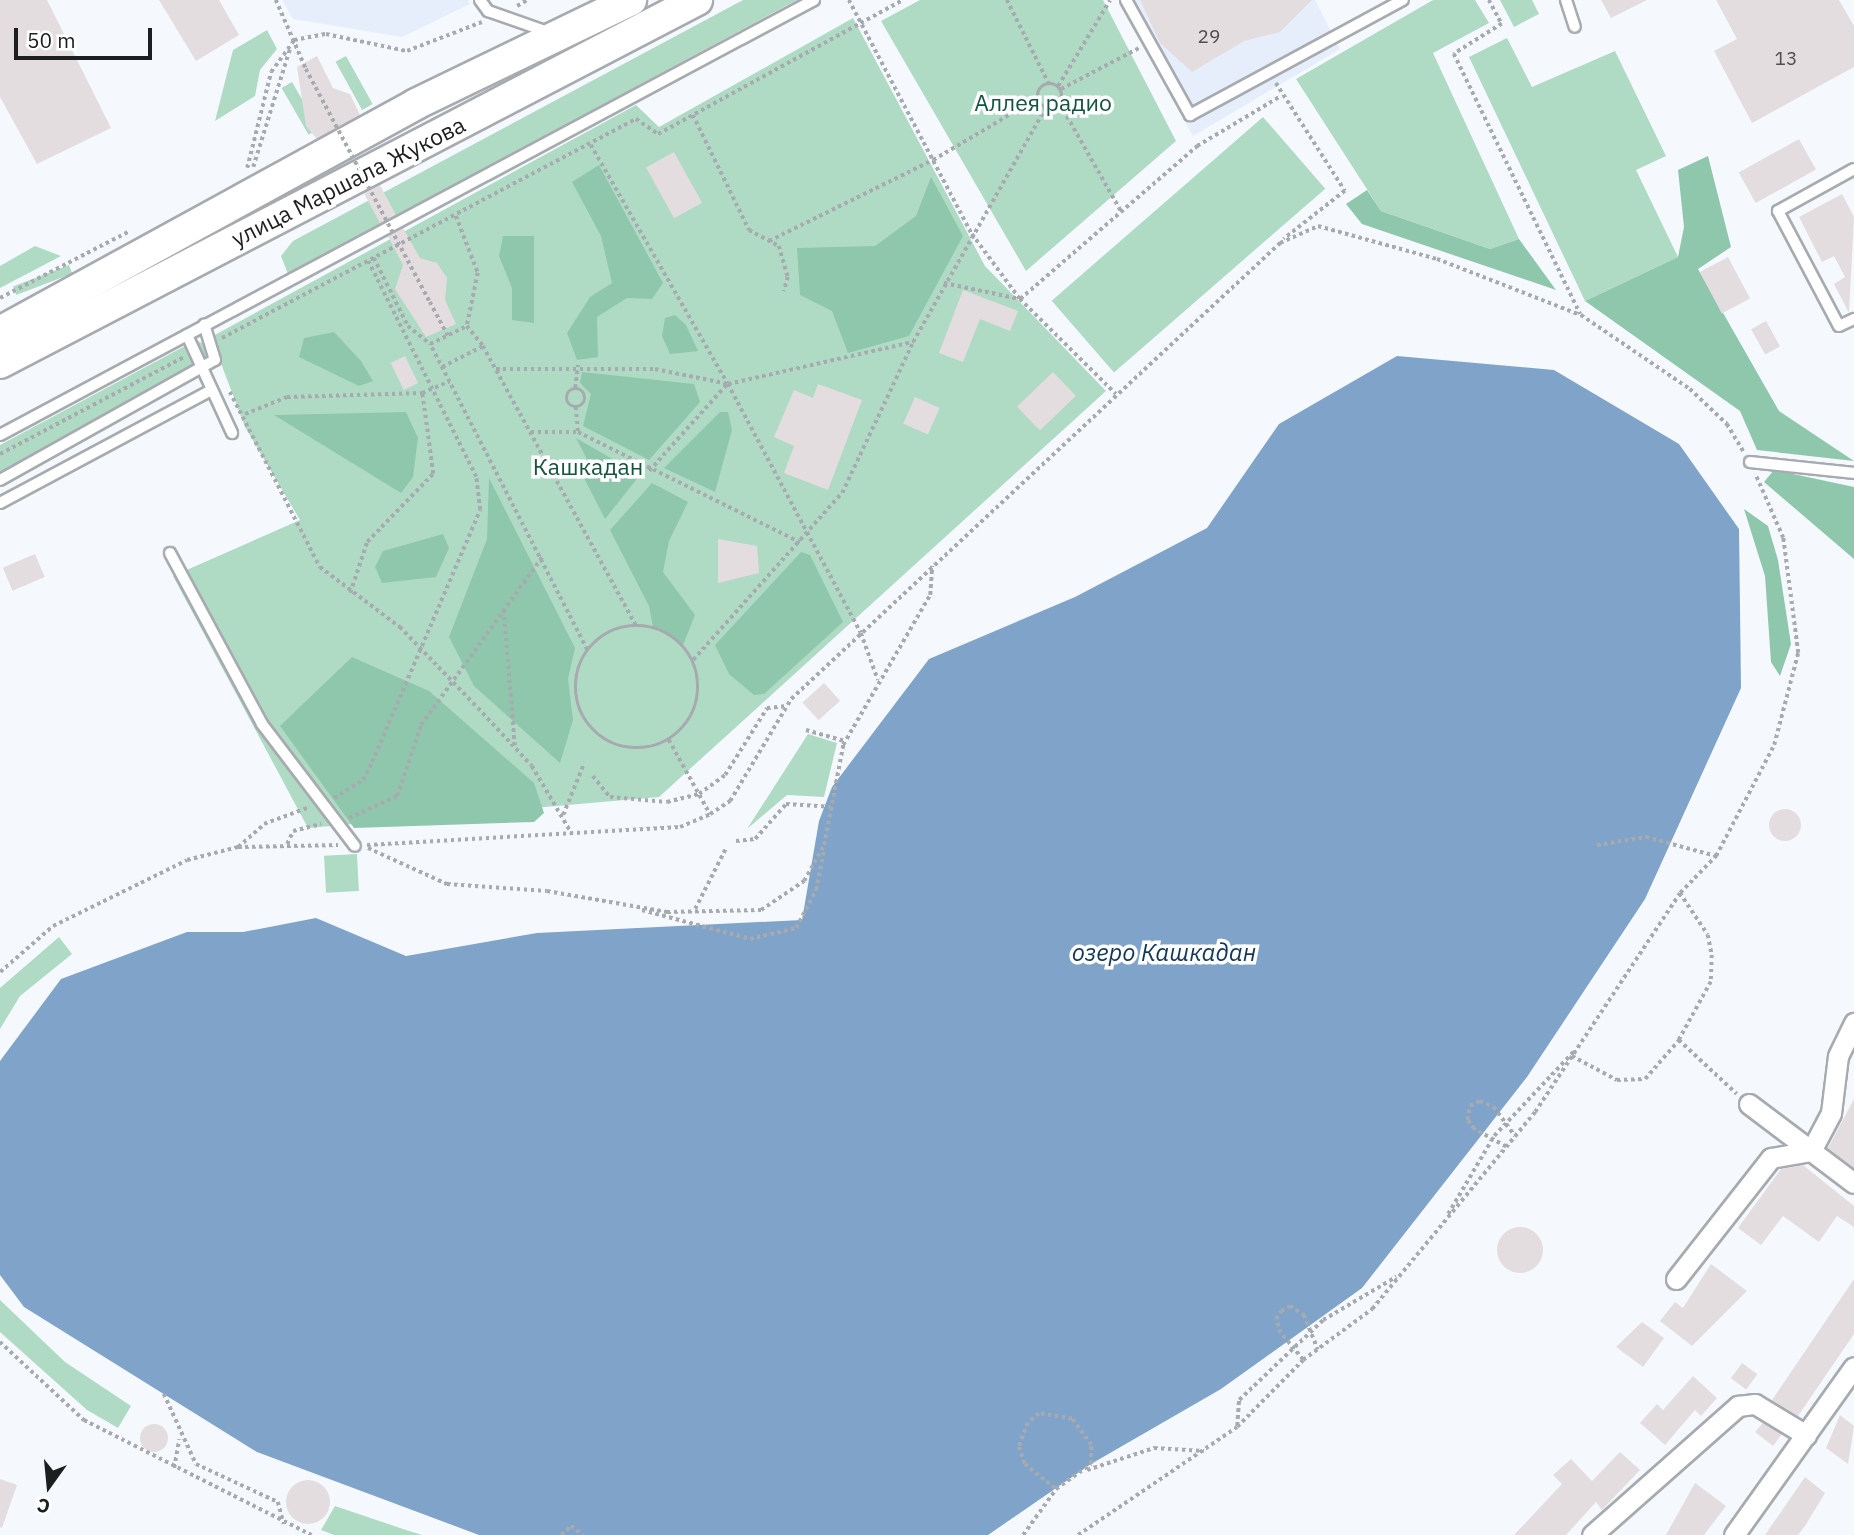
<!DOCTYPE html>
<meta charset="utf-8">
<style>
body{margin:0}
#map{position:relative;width:1854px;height:1535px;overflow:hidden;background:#f5f9fe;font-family:"IBM Plex Sans",sans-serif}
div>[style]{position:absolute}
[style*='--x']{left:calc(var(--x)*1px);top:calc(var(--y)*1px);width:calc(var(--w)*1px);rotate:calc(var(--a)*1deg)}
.built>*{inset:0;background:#e5eefa}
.green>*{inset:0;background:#afdbc5;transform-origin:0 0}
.forest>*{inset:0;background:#8fc7ac}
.water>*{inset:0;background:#7fa3c9}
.building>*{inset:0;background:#e3dde0;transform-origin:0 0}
.round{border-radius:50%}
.path>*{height:3.5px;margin-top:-1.75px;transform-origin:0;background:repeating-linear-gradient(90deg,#a7aaae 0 3.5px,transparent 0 7px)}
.path>.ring{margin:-1.75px;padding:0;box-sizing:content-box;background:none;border:3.5px solid #a7aaae;border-radius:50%}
.roads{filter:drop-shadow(2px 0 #a7abb0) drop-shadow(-2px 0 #a7abb0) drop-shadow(0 2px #a7abb0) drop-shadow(0 -2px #a7abb0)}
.service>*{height:10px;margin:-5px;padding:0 5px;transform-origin:5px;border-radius:5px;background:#fff}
.minor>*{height:19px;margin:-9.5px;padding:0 9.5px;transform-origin:9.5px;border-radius:9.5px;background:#fff}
.primary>*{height:30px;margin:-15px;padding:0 15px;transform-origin:15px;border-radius:15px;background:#fff}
.path-bridge>*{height:3.5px;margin-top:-1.75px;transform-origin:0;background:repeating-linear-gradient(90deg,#a7aaae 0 3.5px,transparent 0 7px)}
span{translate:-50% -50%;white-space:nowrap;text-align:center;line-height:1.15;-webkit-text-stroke:7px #fff;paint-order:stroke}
.number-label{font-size:19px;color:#4e4e50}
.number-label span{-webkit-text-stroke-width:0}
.park-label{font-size:23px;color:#12563d}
.street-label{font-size:23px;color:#1c1e20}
.water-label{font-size:24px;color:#10385d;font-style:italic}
.north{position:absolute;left:14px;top:1451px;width:70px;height:70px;-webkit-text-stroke:5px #fff;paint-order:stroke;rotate:195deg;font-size:19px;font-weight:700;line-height:28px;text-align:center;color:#1c1e20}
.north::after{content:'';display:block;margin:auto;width:24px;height:32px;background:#1c1e20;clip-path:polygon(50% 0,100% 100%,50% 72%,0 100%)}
.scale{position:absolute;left:14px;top:28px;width:138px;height:32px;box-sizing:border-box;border:4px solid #1c1e20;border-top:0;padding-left:9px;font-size:21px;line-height:24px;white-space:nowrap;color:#1c1e20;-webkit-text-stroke:5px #fff;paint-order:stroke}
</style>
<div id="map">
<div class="built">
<div style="clip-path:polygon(282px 0,468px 0,470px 4px,402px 37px,293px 19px)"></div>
<div style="clip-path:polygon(1118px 0,1315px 0,1340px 49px,1193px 136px)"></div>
</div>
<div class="green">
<div style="clip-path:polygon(743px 0,797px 0,288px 274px,281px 256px,293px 241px)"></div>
<div style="clip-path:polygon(920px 0,1103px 0,1176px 141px,1026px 271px,881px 21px)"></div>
<div style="clip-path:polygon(1433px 0,1475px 0,1489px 23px,1433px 53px,1519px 239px,1490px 249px,1381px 211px,1296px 79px)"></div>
<div style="clip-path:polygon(1500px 0,1532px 0,1539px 14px,1514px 27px)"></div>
<div style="clip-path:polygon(853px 18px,985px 266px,1106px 391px,659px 797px,308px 828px,173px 576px,300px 520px,245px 427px,211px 337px,636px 105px,659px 127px)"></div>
<div style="clip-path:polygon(267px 30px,277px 49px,260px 70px,255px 96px,215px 121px,233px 50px)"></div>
<div style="clip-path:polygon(1507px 38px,1532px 87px,1615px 51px,1666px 156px,1636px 170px,1678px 257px,1585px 301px,1469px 57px)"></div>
<div style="left:346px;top:56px;width:55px;height:12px;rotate:61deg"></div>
<div style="left:292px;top:82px;width:54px;height:12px;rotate:60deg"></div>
<div style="left:1263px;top:117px;width:95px;height:280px;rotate:49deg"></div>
<div style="clip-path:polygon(35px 246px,61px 256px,0 288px,0 266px)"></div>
<div style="left:69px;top:265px;width:9px;height:60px;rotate:69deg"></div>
<div style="clip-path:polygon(196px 340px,207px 346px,208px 358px,0 472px,0 445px)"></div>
<div style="clip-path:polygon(808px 734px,837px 743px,824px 797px,787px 795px,747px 829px)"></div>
<div style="left:357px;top:854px;width:37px;height:33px;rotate:87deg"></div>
<div style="clip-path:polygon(59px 937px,72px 954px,20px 996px,0 1029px,0 988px)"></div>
<div style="clip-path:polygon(0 1300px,65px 1362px,131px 1406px,118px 1428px,87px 1410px,0 1332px)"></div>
<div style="clip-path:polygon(335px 1506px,403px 1529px,422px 1535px,334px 1535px,321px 1530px)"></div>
</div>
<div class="forest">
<div style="clip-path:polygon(1708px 156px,1731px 247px,1698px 269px,1779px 411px,1854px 461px,1757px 450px,1740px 411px,1585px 301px,1678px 257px,1684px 227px,1678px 170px)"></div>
<div style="clip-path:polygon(599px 165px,663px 283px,652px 299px,627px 298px,597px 317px,598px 357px,577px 360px,567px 333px,590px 297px,612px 283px,601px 236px,572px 182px)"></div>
<div style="clip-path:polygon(931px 177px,963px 236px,909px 336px,848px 353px,832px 311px,800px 295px,797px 248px,875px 246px,916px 216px)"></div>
<div style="clip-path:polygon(1367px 190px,1381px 211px,1490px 249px,1519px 239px,1556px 290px,1362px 224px,1346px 204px)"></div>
<div style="clip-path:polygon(503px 236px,534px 236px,534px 323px,512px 320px,512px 288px,499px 256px)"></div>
<div style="clip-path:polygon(675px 315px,686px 325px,698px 351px,670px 354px,662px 336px,665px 318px)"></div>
<div style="clip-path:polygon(334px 332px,361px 361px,373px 381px,359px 386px,299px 357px,304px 338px)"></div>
<div style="clip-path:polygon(582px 372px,694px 384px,700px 402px,649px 460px,583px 426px,591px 394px,580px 383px)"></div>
<div style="clip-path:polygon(406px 412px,418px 438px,413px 477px,401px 493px,274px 415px)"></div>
<div style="clip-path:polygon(720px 412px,728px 412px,732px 430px,715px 492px,664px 468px)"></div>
<div style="clip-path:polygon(576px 438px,640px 475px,605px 519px,583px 476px,593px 471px)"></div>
<div style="clip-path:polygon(1774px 470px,1854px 487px,1854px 559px,1764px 482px)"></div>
<div style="clip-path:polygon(489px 478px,575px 648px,568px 679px,573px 720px,560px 763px,474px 686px,449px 637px,487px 539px)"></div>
<div style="clip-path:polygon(652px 483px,688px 502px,669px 541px,663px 572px,695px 615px,683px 645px,653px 627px,649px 606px,610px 530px)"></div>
<div style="clip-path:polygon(1744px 509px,1768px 526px,1778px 560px,1791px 644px,1780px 676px,1771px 662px,1765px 576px)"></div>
<div style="clip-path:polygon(443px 534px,449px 548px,436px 577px,382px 583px,375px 567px,383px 551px)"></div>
<div style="clip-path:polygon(801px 552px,810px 555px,843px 622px,764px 694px,754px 695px,729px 674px,715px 645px)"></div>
<div style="clip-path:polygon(352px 657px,429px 691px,534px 783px,544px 813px,534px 822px,354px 828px,280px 726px)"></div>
</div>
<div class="water">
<div style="clip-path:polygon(1397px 356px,1554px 370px,1679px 444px,1739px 529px,1741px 688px,1645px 899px,1527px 1077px,1362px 1288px,1221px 1389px,1091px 1464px,988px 1535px,479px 1535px,257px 1452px,24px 1307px,0 1275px,0 1061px,61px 979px,187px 932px,243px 932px,316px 918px,406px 956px,537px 933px,802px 920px,819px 821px,832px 787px,929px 659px,1075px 597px,1207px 528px,1279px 424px)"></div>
</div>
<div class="building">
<div style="clip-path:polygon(0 0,47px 0,111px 128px,37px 164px,0 97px)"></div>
<div style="clip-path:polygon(159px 0,219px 0,239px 35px,196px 61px)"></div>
<div style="clip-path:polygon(1140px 0,1312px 0,1280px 32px,1244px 41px,1192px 72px,1160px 43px)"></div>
<div style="clip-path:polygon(1601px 0,1647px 0,1611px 18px)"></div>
<div style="clip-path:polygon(1716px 0,1839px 0,1854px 26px,1854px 67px,1752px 123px,1714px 51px,1737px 39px)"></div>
<div style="clip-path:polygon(317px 56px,333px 88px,350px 94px,360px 115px,317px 139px,306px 126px,297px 67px)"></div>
<div style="left:1799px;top:139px;width:35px;height:69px;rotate:61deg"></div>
<div style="left:674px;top:152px;width:58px;height:32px;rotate:61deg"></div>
<div style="left:380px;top:185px;width:34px;height:18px;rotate:62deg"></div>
<div style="clip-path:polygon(1842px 194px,1854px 217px,1849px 313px,1834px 284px,1845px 277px,1834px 256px,1822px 262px,1799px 217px)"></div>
<div style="clip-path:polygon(403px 228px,420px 258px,437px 263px,447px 278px,445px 300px,456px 324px,426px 337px,395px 289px,403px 265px,388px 236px)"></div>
<div style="left:1728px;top:257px;width:47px;height:32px;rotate:62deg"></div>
<div style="clip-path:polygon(963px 290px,1018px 311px,1010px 331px,980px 319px,963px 362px,939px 353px)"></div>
<div style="left:1766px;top:321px;width:29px;height:17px;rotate:61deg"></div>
<div style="left:405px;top:356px;width:30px;height:16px;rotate:64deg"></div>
<div style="left:1053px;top:372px;width:33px;height:50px;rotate:46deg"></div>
<div style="clip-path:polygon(818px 384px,862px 400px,828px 490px,784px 473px,794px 446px,774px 437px,794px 390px,813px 398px)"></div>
<div style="left:915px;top:397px;width:27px;height:29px;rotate:24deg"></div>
<div style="clip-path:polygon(718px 539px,757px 546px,759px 573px,718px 583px)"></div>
<div style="left:35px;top:554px;width:25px;height:35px;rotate:67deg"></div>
<div style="left:824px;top:683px;width:24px;height:29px;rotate:48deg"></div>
<div class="round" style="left:1769px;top:809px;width:32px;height:32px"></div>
<div style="clip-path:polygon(1854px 1099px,1854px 1168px,1828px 1148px)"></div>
<div style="clip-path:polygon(1803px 1165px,1854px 1206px,1854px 1227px,1837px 1216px,1819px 1242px,1783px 1216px,1761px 1245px,1738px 1228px,1781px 1169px)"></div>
<div class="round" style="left:1497px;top:1227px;width:46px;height:46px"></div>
<div style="clip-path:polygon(1711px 1264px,1747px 1291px,1692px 1346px,1660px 1321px,1675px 1302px,1683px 1308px)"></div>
<div style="clip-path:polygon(1854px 1279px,1854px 1334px,1798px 1416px,1772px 1400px)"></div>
<div style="clip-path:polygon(1642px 1322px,1664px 1338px,1643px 1367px,1616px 1347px)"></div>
<div style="left:1742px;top:1363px;width:19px;height:19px;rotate:36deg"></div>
<div style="clip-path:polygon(1693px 1376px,1717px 1398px,1701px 1416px,1695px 1410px,1665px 1445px,1640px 1423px,1657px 1404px,1663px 1410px)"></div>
<div style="clip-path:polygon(1840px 1415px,1854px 1426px,1848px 1464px,1826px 1448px)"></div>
<div style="clip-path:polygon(1763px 1423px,1782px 1434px,1773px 1446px,1755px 1432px)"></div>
<div class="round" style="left:140px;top:1424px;width:28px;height:28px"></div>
<div style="clip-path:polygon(1620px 1452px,1640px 1470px,1602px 1510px,1596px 1502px,1566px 1535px,1514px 1535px,1562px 1484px,1553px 1475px,1571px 1459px,1592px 1481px)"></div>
<div style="clip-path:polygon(1805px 1477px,1825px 1493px,1805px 1526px,1798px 1535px,1765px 1535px)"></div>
<div style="clip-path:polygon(0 1479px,17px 1485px,2px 1528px,0 1527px)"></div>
<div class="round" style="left:286px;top:1480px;width:44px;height:44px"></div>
<div style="clip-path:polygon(1695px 1483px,1726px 1506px,1704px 1535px,1666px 1535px)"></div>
</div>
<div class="path">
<div style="--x:276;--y:0;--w:75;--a:66.5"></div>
<div style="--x:849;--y:0;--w:264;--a:62.3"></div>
<div style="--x:972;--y:234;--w:81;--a:53.6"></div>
<div style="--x:1020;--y:299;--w:135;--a:44.7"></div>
<div style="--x:1007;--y:0;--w:94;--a:63.4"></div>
<div style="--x:1489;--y:0;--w:27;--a:62"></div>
<div style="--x:1502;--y:24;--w:57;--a:148"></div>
<div style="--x:1454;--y:54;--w:289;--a:64.1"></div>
<div style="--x:517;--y:6;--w:12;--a:-31"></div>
<div style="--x:1276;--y:83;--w:128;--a:57.4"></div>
<div style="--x:1345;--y:191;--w:78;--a:141.8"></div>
<div class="ring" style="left:1038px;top:84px;width:20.5px;height:20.5px"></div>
<div style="--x:1058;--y:86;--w:100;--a:-58.8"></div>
<div style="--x:1061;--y:89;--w:88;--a:-27.7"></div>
<div style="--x:1060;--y:104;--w:123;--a:60.3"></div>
<div style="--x:693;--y:115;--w:128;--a:64"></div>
<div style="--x:749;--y:230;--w:34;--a:28"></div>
<div style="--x:779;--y:246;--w:32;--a:74"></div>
<div style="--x:788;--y:277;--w:15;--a:106"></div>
<div style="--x:591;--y:145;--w:275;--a:60.2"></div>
<div style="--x:728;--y:384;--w:282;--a:61.9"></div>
<div style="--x:861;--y:633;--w:50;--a:70.1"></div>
<div style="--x:253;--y:167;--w:125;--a:-72.7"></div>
<div style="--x:247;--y:168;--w:99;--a:-76"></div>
<div style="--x:271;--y:72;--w:39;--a:-54"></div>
<div style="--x:294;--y:40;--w:33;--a:-11"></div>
<div style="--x:326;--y:34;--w:83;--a:11.9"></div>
<div style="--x:407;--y:51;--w:80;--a:-21.1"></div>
<div style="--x:456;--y:216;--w:61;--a:68.9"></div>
<div style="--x:478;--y:273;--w:54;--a:101.7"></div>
<div style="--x:769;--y:241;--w:183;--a:-26.3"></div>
<div style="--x:933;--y:160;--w:122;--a:-30.6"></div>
<div style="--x:374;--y:258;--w:76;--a:63.4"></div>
<div style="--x:408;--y:326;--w:28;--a:39"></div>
<div style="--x:944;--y:283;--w:78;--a:11.9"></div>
<div style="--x:1020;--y:299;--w:234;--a:-40.8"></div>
<div style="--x:1197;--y:146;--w:98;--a:-30.8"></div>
<div style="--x:0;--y:298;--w:146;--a:-27.3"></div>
<div style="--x:430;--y:302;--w:38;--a:62"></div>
<div style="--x:222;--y:338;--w:468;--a:-27.9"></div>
<div style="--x:636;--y:119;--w:27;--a:34"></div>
<div style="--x:658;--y:134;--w:279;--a:-28.7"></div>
<div style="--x:442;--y:367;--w:46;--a:-27.1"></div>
<div style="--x:496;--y:369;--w:159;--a:0"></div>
<div style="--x:655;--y:369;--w:75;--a:11.6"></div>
<div style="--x:728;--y:384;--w:190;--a:-12.8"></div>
<div style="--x:913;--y:342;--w:270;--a:-60.5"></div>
<div style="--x:575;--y:388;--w:23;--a:-83"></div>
<div class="ring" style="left:567px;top:389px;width:14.5px;height:14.5px"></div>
<div style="--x:230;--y:392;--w:197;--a:62.8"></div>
<div style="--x:320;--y:567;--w:100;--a:36.9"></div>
<div style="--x:400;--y:627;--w:112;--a:46.1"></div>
<div style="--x:478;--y:708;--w:79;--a:47"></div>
<div style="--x:532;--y:766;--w:79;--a:59.5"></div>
<div style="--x:576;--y:407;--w:25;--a:85"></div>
<div style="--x:245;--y:414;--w:45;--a:-22"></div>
<div style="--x:287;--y:397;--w:135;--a:-1.7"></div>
<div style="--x:422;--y:393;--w:30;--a:-23"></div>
<div style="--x:531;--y:432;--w:47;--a:0"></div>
<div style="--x:578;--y:432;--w:248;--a:26.4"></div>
<div style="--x:0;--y:454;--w:208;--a:-27.8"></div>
<div style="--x:649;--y:471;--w:117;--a:-48.1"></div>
<div style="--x:350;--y:593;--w:54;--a:-71.6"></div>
<div style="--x:367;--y:542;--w:95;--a:-45.9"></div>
<div style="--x:433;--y:474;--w:82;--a:-97.7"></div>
<div style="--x:504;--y:610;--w:136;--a:85.4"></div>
<div class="ring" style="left:576px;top:626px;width:118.5px;height:118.5px"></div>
<div style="--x:587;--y:650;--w:344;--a:-117.2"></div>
<div style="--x:430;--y:344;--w:41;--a:-25.9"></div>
<div style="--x:467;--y:326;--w:26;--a:51"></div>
<div style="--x:483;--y:346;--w:318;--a:61.3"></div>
<div style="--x:693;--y:660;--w:224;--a:-48.3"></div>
<div style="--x:842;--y:493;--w:167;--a:-64.8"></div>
<div style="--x:806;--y:730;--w:40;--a:16"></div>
<div style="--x:669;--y:740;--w:85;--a:61"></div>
<div style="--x:593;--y:776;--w:27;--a:51"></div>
<div style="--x:610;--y:797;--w:57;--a:5"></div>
<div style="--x:667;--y:802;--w:33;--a:-14"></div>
<div style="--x:699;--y:794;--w:32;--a:-36"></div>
<div style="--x:725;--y:775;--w:79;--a:-57.9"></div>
<div style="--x:767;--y:708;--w:20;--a:-6"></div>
<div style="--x:334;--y:798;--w:34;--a:-32"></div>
<div style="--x:363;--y:780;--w:20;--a:-63"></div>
<div style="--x:372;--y:762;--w:274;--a:-66.8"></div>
<div style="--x:480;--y:510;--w:33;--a:-97"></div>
<div style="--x:476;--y:477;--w:241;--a:-116.6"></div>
<div style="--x:563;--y:815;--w:56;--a:-68"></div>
<div style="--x:349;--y:818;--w:53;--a:-24.6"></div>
<div style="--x:397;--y:796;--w:75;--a:-71.3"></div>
<div style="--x:421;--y:725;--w:207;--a:-54.2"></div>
<div style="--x:736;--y:841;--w:19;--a:-6"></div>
<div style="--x:755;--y:839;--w:47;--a:-48.5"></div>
<div style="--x:786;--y:804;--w:48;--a:3.6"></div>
<div style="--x:287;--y:844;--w:14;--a:-65"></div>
<div style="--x:293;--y:831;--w:29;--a:-14"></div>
<div style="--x:367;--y:845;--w:314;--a:-3.3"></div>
<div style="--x:680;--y:827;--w:33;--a:-23"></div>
<div style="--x:710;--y:814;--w:24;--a:-33"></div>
<div style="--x:730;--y:801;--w:119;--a:-59.1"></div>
<div style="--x:791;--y:699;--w:669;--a:-43"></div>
<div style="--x:1280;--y:243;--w:42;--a:-24.1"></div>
<div style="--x:1318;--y:226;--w:123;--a:15.5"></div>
<div style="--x:1437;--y:259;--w:155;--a:21.3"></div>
<div style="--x:1581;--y:315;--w:132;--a:34.2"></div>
<div style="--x:1690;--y:389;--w:51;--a:43.4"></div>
<div style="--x:1727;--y:424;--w:33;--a:59"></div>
<div style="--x:1597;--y:845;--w:50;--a:-9.3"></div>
<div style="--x:1646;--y:837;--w:73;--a:15.2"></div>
<div style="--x:238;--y:847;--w:35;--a:-41"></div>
<div style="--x:264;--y:824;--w:49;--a:-20.3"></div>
<div style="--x:368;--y:848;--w:87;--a:24.5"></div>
<div style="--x:447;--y:884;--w:100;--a:4"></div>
<div style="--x:547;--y:891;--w:122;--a:9.9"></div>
<div style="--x:667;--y:912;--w:94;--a:-1.2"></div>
<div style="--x:761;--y:910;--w:52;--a:-34"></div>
<div style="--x:804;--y:881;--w:41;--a:-60.9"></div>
<div style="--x:824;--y:845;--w:102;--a:-79.2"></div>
<div style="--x:843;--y:745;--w:173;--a:-59.9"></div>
<div style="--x:930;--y:595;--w:29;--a:-86"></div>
<div style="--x:1680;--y:893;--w:50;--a:56.3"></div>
<div style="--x:1708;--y:935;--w:20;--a:79"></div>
<div style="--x:1712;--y:955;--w:27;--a:92"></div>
<div style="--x:1711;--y:982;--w:66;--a:118.9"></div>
<div style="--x:1679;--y:1040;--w:79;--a:43"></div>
<div style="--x:695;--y:909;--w:68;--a:-63.1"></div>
<div style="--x:642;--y:910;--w:112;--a:15"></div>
<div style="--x:750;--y:939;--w:47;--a:-13.4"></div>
<div style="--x:796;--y:928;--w:43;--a:-62.2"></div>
<div style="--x:816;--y:890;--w:42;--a:-79"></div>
<div style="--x:0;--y:972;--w:70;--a:-41"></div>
<div style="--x:53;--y:926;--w:149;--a:-26.2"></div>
<div style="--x:187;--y:860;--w:53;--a:-14.3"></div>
<div style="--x:238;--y:847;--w:100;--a:-1.1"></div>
<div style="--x:1572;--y:1056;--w:51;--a:28.1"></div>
<div style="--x:1617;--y:1080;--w:28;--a:-2"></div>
<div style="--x:1645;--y:1079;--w:52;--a:-48.9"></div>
<div style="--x:1506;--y:1147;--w:37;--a:-151"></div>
<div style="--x:1474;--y:1129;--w:11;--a:-128"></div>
<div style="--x:1467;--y:1120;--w:14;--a:-78"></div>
<div style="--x:1470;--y:1106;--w:11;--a:-27"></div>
<div style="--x:1480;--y:1101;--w:15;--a:23"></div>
<div style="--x:1494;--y:1107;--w:36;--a:54"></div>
<div style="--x:1448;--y:1214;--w:91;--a:-59.5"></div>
<div style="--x:1494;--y:1136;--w:118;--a:-46.7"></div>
<div style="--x:0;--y:1342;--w:115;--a:42.9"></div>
<div style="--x:84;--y:1420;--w:255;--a:26.8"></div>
<div style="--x:1303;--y:1360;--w:35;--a:-130"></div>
<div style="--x:1280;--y:1333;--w:15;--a:-106"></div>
<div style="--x:1276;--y:1319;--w:9;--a:-58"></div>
<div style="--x:1281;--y:1311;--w:10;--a:-29"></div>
<div style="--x:1290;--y:1306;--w:17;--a:33"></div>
<div style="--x:1304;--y:1315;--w:37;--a:68"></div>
<div style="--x:164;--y:1394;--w:77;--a:65.4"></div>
<div style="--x:196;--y:1464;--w:90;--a:24.9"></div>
<div style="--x:278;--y:1502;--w:23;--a:75"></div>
<div style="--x:1237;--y:1426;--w:26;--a:-86"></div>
<div style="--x:1239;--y:1400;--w:116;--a:-43.6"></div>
<div style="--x:1323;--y:1320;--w:85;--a:-30.5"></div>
<div style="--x:174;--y:1468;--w:29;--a:-80"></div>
<div style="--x:1087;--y:1470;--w:71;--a:-18.2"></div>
<div style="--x:1154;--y:1448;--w:50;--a:3.4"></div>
<div style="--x:561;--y:1535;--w:13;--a:-42"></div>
<div style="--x:571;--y:1526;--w:15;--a:37"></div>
<div style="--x:1023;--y:1535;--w:57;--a:-54.3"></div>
<div style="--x:1056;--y:1489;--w:43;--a:-35.5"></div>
<div style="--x:1091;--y:1464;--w:19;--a:-90"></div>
<div style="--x:1091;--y:1445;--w:32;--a:-126"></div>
<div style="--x:1072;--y:1419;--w:33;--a:-171"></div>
<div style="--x:1039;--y:1414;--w:14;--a:141"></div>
<div style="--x:1028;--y:1423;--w:26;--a:111"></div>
<div style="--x:1019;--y:1447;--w:18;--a:71"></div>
<div style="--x:1025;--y:1464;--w:40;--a:39"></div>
<div style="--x:1078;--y:1535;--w:192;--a:-34.2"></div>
<div style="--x:1237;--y:1427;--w:94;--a:-45.4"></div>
<div style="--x:1303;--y:1360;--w:86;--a:-36.5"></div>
<div style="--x:1372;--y:1309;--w:256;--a:-50.4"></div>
<div style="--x:1535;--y:1112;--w:263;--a:-56.5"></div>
<div style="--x:1680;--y:893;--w:52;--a:-45.8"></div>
<div style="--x:1716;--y:856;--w:125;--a:-62.4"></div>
<div style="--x:1774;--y:745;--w:95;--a:-75.4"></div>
<div style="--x:1798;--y:653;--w:116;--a:-97.4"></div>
<div style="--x:1783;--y:538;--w:70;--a:-113.6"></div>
</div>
<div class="roads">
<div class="service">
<div style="--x:480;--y:0;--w:14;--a:54"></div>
<div style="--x:488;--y:11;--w:64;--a:19.3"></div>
<div style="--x:1126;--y:0;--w:132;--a:60.9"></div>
<div style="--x:1190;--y:115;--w:242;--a:-28.4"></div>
<div style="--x:1566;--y:0;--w:28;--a:72"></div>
<div style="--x:1854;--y:169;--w:87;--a:151.1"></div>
<div style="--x:1778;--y:211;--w:130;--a:62.1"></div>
<div style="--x:1839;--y:326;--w:17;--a:-25"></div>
<div style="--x:187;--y:335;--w:108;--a:65.3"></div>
<div style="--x:0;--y:435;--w:923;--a:-28.12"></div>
<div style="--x:1750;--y:462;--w:105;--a:6"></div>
<div style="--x:0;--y:480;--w:246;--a:-29.2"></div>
<div style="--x:215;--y:360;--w:37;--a:-107"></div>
<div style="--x:0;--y:503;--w:240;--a:-28.1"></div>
<div style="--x:170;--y:553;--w:194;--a:61.7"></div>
<div style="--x:262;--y:724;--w:153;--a:52.7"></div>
</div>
<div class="minor">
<div style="--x:1749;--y:1104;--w:131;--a:37"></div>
<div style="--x:1676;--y:1279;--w:154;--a:-51.9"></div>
<div style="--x:1771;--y:1158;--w:41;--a:-9.9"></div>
<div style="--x:1811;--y:1151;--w:43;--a:-62.2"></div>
<div style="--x:1831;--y:1113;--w:57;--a:-83"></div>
<div style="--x:1838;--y:1056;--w:37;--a:-64"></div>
<div style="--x:1592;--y:1535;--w:195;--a:-41.5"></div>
<div style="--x:1738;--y:1406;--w:17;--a:-7"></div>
<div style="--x:1755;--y:1404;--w:60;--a:31.3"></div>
<div style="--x:1734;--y:1535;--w:206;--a:-54.5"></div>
</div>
<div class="primary">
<div style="--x:0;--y:332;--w:474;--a:-28.7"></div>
<div style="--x:416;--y:104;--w:239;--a:-25.8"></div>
<div style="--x:0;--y:363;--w:786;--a:-27.51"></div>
</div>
</div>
<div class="path-bridge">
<div style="--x:306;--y:69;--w:264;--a:62"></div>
</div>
<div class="number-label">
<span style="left:1209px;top:37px">29</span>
<span style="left:1786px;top:59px">13</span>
</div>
<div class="park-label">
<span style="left:1043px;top:102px">Аллея радио</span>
<span style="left:588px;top:466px">Кашкадан</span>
</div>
<div class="street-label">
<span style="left:348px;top:181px;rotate:-27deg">улица Маршала Жукова</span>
</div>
<div class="water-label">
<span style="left:1164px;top:953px">озеро Кашкадан</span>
</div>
<div class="north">С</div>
<div class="scale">50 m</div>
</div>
